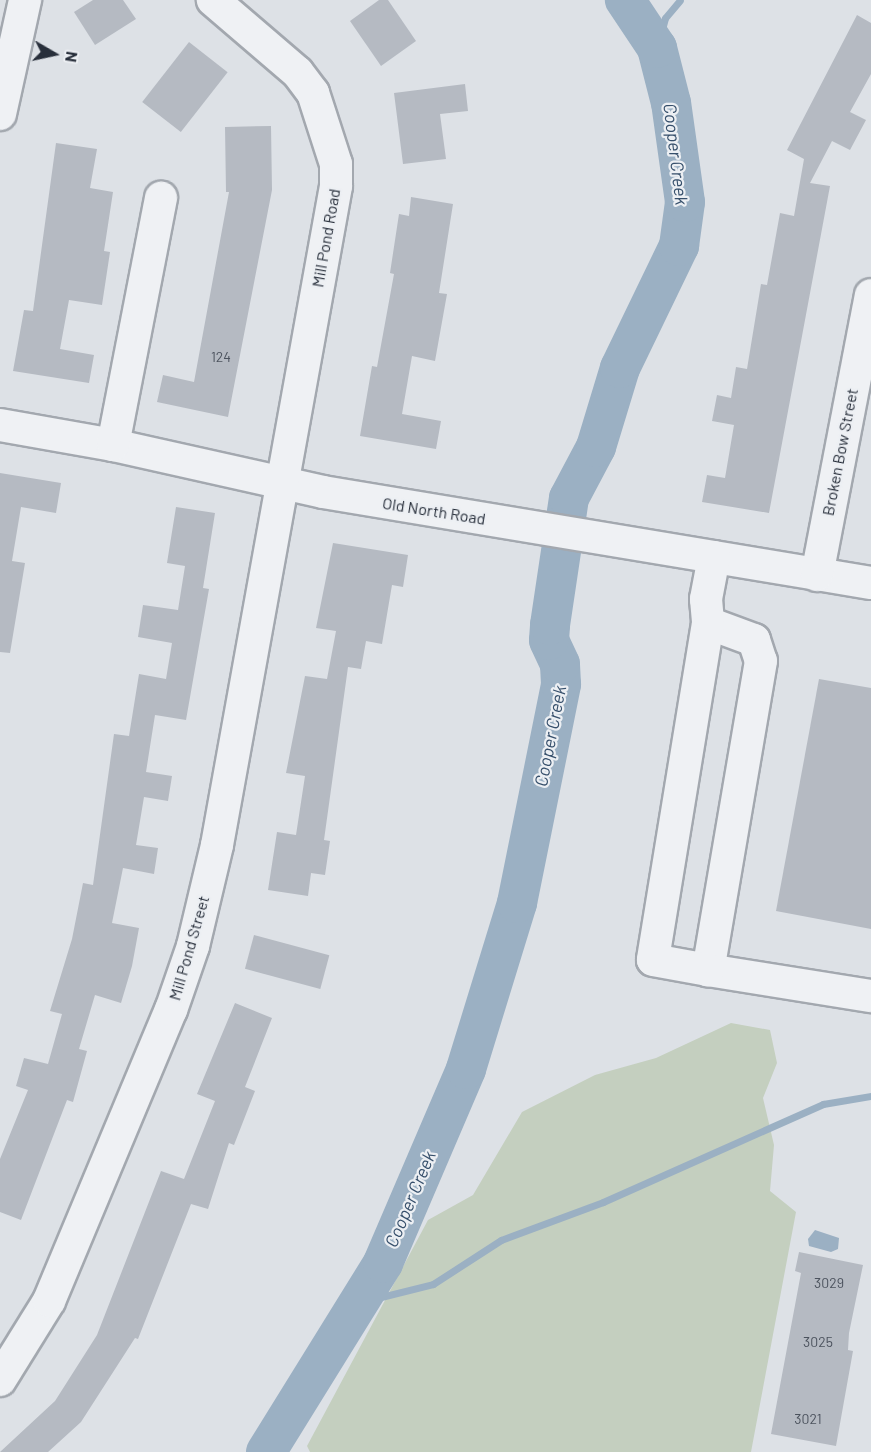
<!DOCTYPE html>
<style>
body{margin:0}
#map{position:relative;width:871px;height:1452px;overflow:hidden;background:#dde1e6;font-family:Barlow,sans-serif}
div>[style]{position:absolute}
[style*='--x']{left:calc(var(--x)*1px);top:calc(var(--y)*1px);width:calc(var(--w)*1px);rotate:calc(var(--a)*1deg)}
.green>*{inset:0;background:#c4cfbf}
.water>*{inset:0;background:#9bb0c3}
.stream>*{height:7px;margin:-3.5px;padding:0 3.5px;transform-origin:3.5px;border-radius:3.5px;background:#9bb0c3}
.river>*{height:40px;margin:-20px;padding:0 20px;transform-origin:20px;border-radius:20px;background:#9bb0c3}
.building>*{inset:0;background:#b5bac2;transform-origin:0 0}
.roads{filter:drop-shadow(2px 0 #a3a8af) drop-shadow(-2px 0 #a3a8af) drop-shadow(0 2px #a3a8af) drop-shadow(0 -2px #a3a8af)}
.minor>*{height:32px;margin:-16px;padding:0 16px;transform-origin:16px;border-radius:16px;background:#eff1f4}
span{translate:-50% -50%;white-space:nowrap;text-align:center;line-height:1.15;-webkit-text-stroke:4.5px #eceff3;paint-order:stroke}
.number-label{font-size:14px;color:#4b525d}
.number-label span{-webkit-text-stroke-width:0}
.street-label{font-size:16px;color:#282f3b}
.water-label{font-size:18px;color:#364f6b;font-style:italic}
.north{position:absolute;left:24px;top:24px;width:60px;height:60px;-webkit-text-stroke:4px #eceff3;paint-order:stroke;rotate:99deg;font-size:16px;font-weight:700;line-height:24px;text-align:center;color:#282f3b}
.north::after{content:'';display:block;margin:auto;width:21px;height:27px;background:#282f3b;clip-path:polygon(50% 0,100% 100%,50% 72%,0 100%)}
</style>
<div id="map">
<div class="green">
<div style="clip-path:polygon(731px 1023px,770px 1030px,777px 1063px,763px 1098px,774px 1145px,770px 1191px,796px 1212px,751px 1452px,310px 1452px,307px 1446px,428px 1220px,473px 1195px,522px 1112px,595px 1075px,656px 1058px)"></div>
</div>
<div class="water">
<div style="clip-path:polygon(815px 1230px,839px 1238px,838px 1249px,831px 1252px,809px 1246px,808px 1239px)"></div>
</div>
<div class="stream">
<div style="--x:657;--y:48;--w:31;--a:-75"></div>
<div style="--x:665;--y:18;--w:23;--a:-50"></div>
<div style="--x:361;--y:1302;--w:74;--a:-14"></div>
<div style="--x:433;--y:1284;--w:81;--a:-32.9"></div>
<div style="--x:501;--y:1240;--w:109;--a:-20.4"></div>
<div style="--x:603;--y:1202;--w:241;--a:-24"></div>
<div style="--x:823;--y:1104;--w:49;--a:-9.5"></div>
</div>
<div class="river">
<div style="--x:266;--y:1452;--w:222;--a:-58.2"></div>
<div style="--x:383;--y:1263;--w:211;--a:-66.8"></div>
<div style="--x:466;--y:1069;--w:174;--a:-72.9"></div>
<div style="--x:517;--y:903;--w:223;--a:-78.6"></div>
<div style="--x:561;--y:684;--w:20;--a:-93"></div>
<div style="--x:560;--y:664;--w:26;--a:-115"></div>
<div style="--x:549;--y:640;--w:15;--a:-86"></div>
<div style="--x:550;--y:625;--w:128;--a:-81.5"></div>
<div style="--x:569;--y:498;--w:58;--a:-62.1"></div>
<div style="--x:596;--y:447;--w:83;--a:-73.1"></div>
<div style="--x:620;--y:368;--w:136;--a:-64.2"></div>
<div style="--x:679;--y:246;--w:44;--a:-82.2"></div>
<div style="--x:685;--y:202;--w:100;--a:-98"></div>
<div style="--x:671;--y:103;--w:57;--a:-104.3"></div>
<div style="--x:657;--y:48;--w:58;--a:-123.7"></div>
</div>
<div class="building">
<div style="clip-path:polygon(93px 0,123px 0,136px 19px,95px 45px,74px 12px)"></div>
<div style="clip-path:polygon(379px 0,388px 0,416px 41px,381px 66px,350px 21px)"></div>
<div style="clip-path:polygon(857px 15px,871px 23px,871px 74px,850px 112px,866px 120px,850px 150px,832px 141px,810px 183px,830px 186px,769px 513px,702px 502px,707px 475px,725px 478px,734px 425px,712px 421px,717px 395px,731px 398px,736px 367px,747px 369px,761px 284px,767px 285px,780px 213px,794px 216px,804px 159px,787px 150px)"></div>
<div style="left:189px;top:42px;width:49px;height:76px;rotate:38deg"></div>
<div style="clip-path:polygon(465px 84px,468px 111px,440px 114px,446px 159px,403px 164px,394px 93px)"></div>
<div style="clip-path:polygon(271px 126px,272px 190px,228px 417px,157px 402px,163px 375px,194px 382px,229px 192px,226px 192px,225px 127px)"></div>
<div style="clip-path:polygon(56px 143px,97px 149px,90px 188px,113px 192px,104px 251px,110px 252px,102px 305px,69px 300px,60px 349px,94px 355px,89px 383px,13px 371px,24px 310px,33px 311px)"></div>
<div style="clip-path:polygon(411px 197px,453px 204px,439px 293px,447px 294px,435px 361px,412px 356px,402px 414px,441px 421px,436px 449px,360px 436px,372px 366px,377px 367px,394px 274px,390px 273px,399px 214px,409px 216px)"></div>
<div style="clip-path:polygon(0 473px,61px 483px,56px 513px,21px 507px,12px 561px,25px 563px,10px 653px,0 652px)"></div>
<div style="clip-path:polygon(176px 507px,215px 513px,203px 588px,209px 589px,186px 720px,155px 715px,146px 772px,172px 776px,168px 801px,144px 797px,136px 845px,158px 848px,154px 874px,123px 868px,112px 923px,139px 928px,132px 966px,121px 1003px,95px 995px,79px 1049px,87px 1051px,73px 1102px,67px 1100px,21px 1220px,0 1212px,0 1159px,28px 1090px,16px 1086px,24px 1058px,48px 1064px,62px 1014px,50px 1011px,72px 939px,83px 883px,93px 885px,114px 734px,129px 736px,139px 674px,166px 679px,172px 643px,138px 637px,143px 605px,178px 610px,185px 566px,167px 563px)"></div>
<div style="clip-path:polygon(333px 543px,408px 555px,403px 587px,392px 585px,382px 644px,366px 641px,361px 669px,348px 667px,324px 840px,330px 841px,325px 875px,311px 873px,308px 896px,268px 890px,277px 832px,296px 835px,305px 776px,286px 773px,305px 676px,327px 679px,336px 631px,316px 628px)"></div>
<div style="clip-path:polygon(819px 679px,871px 688px,871px 929px,776px 911px)"></div>
<div style="left:254px;top:935px;width:78px;height:35px;rotate:15deg"></div>
<div style="clip-path:polygon(235px 1003px,272px 1018px,245px 1087px,255px 1091px,234px 1145px,229px 1143px,208px 1209px,191px 1204px,138px 1339px,135px 1338px,81px 1422px,48px 1452px,0 1452px,55px 1401px,97px 1335px,161px 1171px,184px 1179px,215px 1101px,197px 1094px)"></div>
<div style="clip-path:polygon(799px 1252px,863px 1265px,849px 1333px,848px 1350px,853px 1351px,836px 1446px,771px 1434px,801px 1273px,795px 1271px)"></div>
</div>
<div class="roads">
<div class="minor">
<div style="--x:0;--y:114;--w:117;--a:-77.6"></div>
<div style="--x:0;--y:425;--w:115;--a:10"></div>
<div style="--x:113;--y:445;--w:215;--a:12.6"></div>
<div style="--x:323;--y:492;--w:556;--a:9.43"></div>
<div style="--x:113;--y:445;--w:252;--a:-79"></div>
<div style="--x:714;--y:557;--w:43;--a:100.8"></div>
<div style="--x:706;--y:599;--w:24;--a:85"></div>
<div style="--x:708;--y:623;--w:49;--a:20.3"></div>
<div style="--x:754;--y:640;--w:22;--a:72"></div>
<div style="--x:761;--y:661;--w:314;--a:99.7"></div>
<div style="--x:708;--y:970;--w:165;--a:9.1"></div>
<div style="--x:817;--y:575;--w:285;--a:-79.1"></div>
<div style="--x:708;--y:623;--w:341;--a:99.3"></div>
<div style="--x:653;--y:960;--w:56;--a:10.3"></div>
<div style="--x:0;--y:1380;--w:93;--a:-58.2"></div>
<div style="--x:49;--y:1301;--w:316;--a:-67.3"></div>
<div style="--x:171;--y:1010;--w:68;--a:-71"></div>
<div style="--x:193;--y:946;--w:104;--a:-76.6"></div>
<div style="--x:217;--y:845;--w:670;--a:-79.76"></div>
<div style="--x:336;--y:186;--w:22;--a:-90"></div>
<div style="--x:336;--y:164;--w:75;--a:-107.9"></div>
<div style="--x:313;--y:93;--w:26;--a:-127"></div>
<div style="--x:297;--y:72;--w:111;--a:-139.4"></div>
</div>
</div>
<div class="number-label">
<span style="left:221px;top:357px">124</span>
<span style="left:829px;top:1283px">3029</span>
<span style="left:818px;top:1342px">3025</span>
<span style="left:808px;top:1419px">3021</span>
</div>
<div class="street-label">
<span style="left:326px;top:238px;rotate:-80deg">Mill Pond Road</span>
<span style="left:840px;top:452px;rotate:-79deg">Broken Bow Street</span>
<span style="left:434px;top:511px;rotate:9deg">Old North Road</span>
<span style="left:189px;top:948px;rotate:-74deg">Mill Pond Street</span>
</div>
<div class="water-label">
<span style="left:676px;top:154px;rotate:83deg">Cooper Creek</span>
<span style="left:550px;top:736px;rotate:-79deg">Cooper Creek</span>
<span style="left:410px;top:1199px;rotate:-67deg">Cooper Creek</span>
</div>
<div class="north">N</div>
</div>
